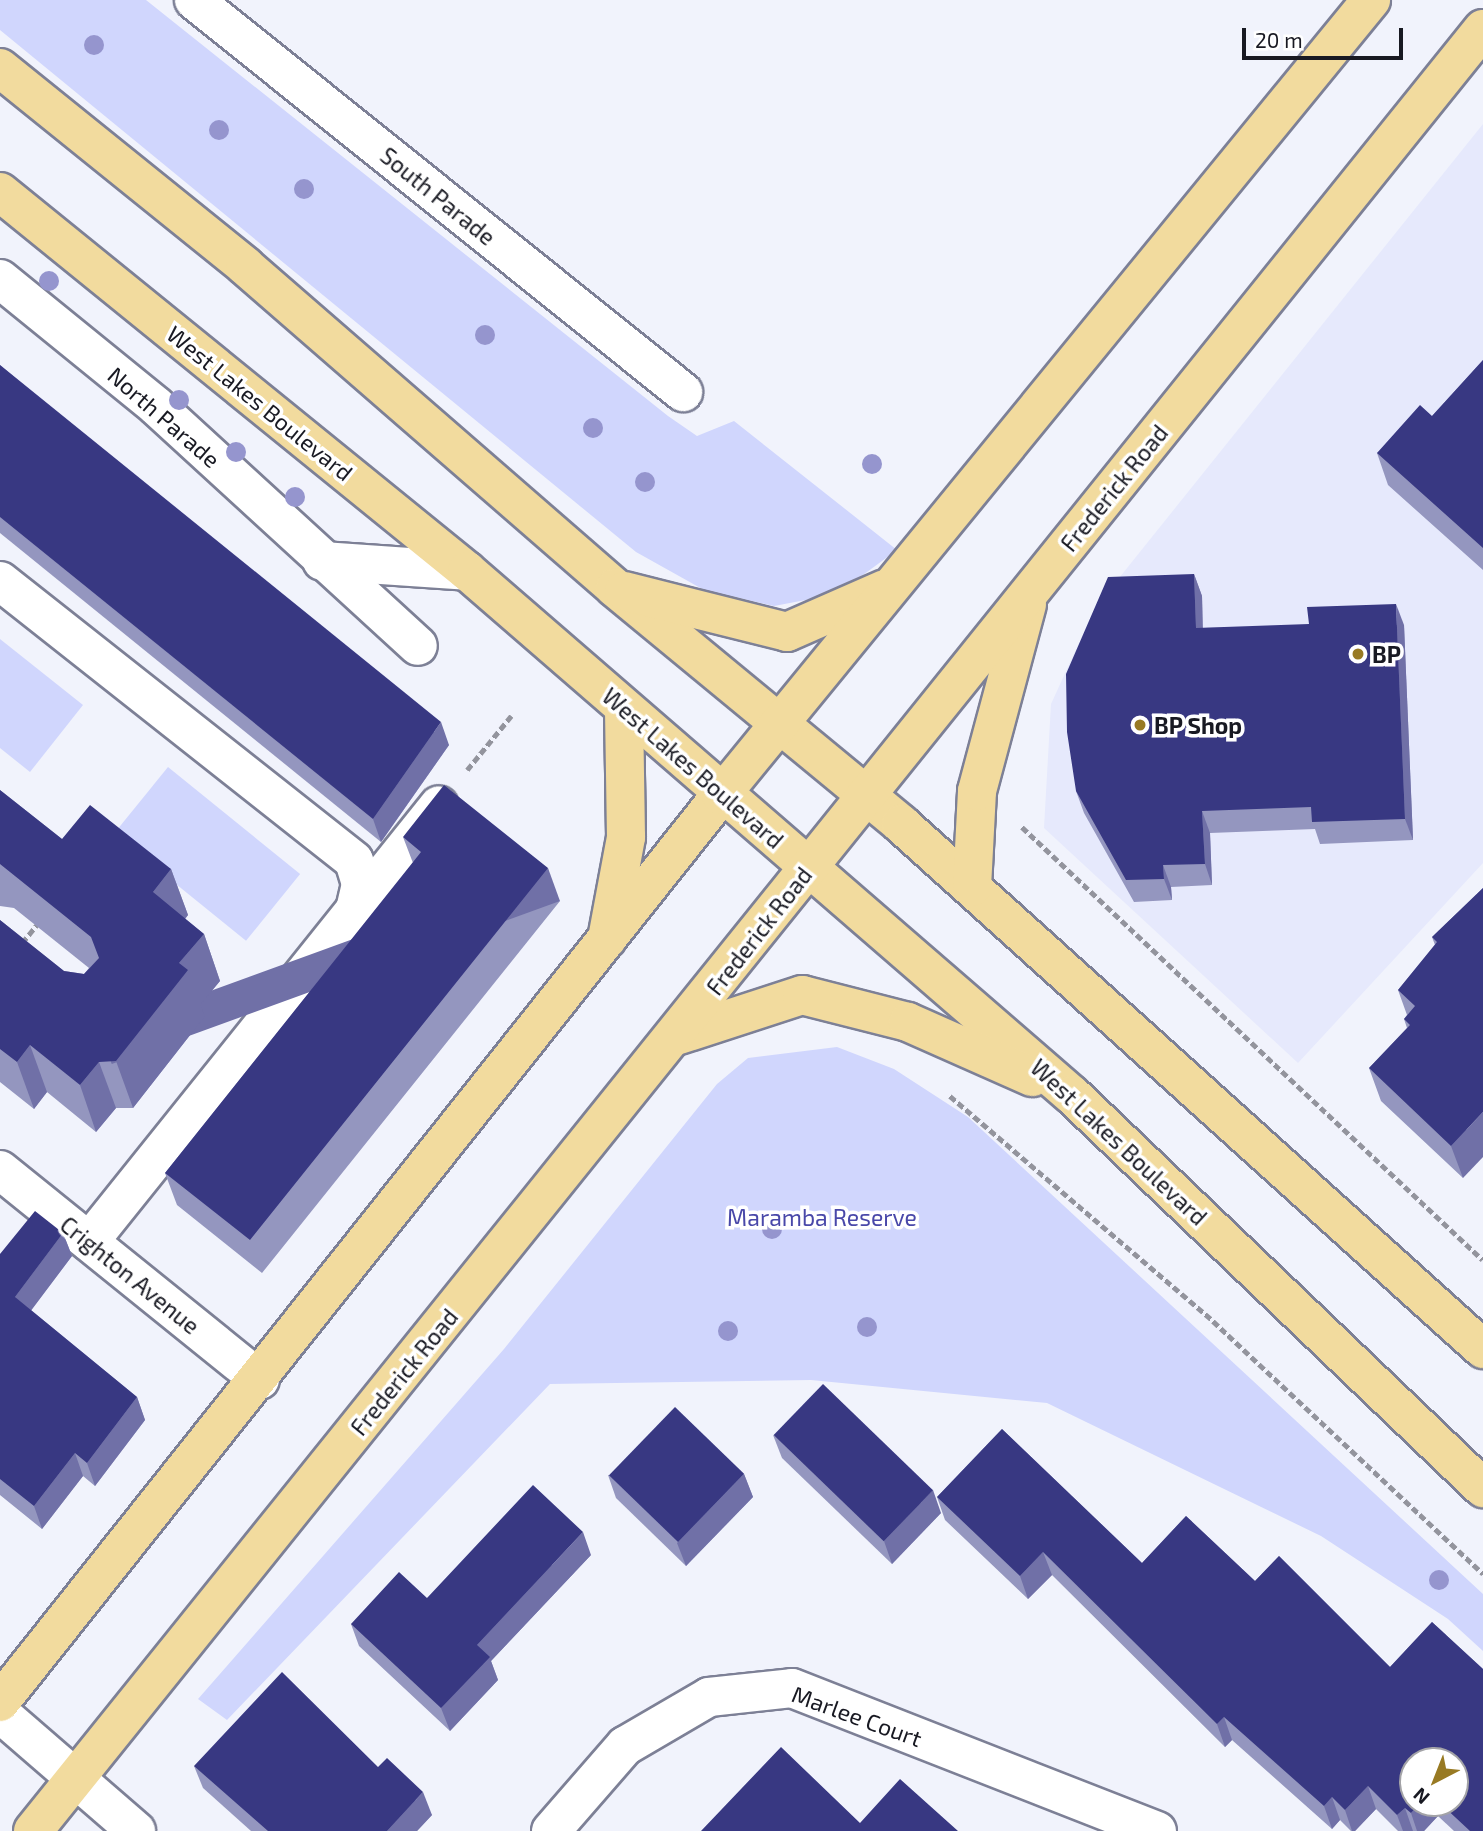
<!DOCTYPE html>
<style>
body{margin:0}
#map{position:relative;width:1483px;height:1831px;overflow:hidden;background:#f1f3fc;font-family:"Exo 2",sans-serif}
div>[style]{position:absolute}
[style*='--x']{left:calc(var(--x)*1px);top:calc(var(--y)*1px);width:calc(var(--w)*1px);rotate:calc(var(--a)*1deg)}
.built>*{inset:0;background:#e6e9fc}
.green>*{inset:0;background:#d0d6fd;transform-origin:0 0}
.path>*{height:4.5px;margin-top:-2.25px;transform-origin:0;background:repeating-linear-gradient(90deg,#93949d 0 7px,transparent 0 10.5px)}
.roads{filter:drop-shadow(2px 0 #7d8096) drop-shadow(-2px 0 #7d8096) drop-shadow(0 2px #7d8096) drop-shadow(0 -2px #7d8096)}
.minor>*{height:38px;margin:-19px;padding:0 19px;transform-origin:19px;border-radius:19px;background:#fff}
.major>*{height:38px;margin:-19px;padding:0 19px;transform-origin:19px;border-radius:19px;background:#f2db9e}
.trees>*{width:20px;height:20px;margin:-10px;border-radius:50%;background:#9595ce}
.wall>*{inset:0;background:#9496bf}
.shaded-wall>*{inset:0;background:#7070a7;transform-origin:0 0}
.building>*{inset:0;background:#383882;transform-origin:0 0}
.dots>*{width:19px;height:19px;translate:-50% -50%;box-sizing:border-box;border:4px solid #fff;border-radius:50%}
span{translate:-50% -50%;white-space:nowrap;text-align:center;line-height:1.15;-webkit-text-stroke:7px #fff;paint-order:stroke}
.street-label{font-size:23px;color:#181922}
.poi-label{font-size:23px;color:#181922;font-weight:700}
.left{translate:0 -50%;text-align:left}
.park-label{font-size:23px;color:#4948a9}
.north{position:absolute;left:1399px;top:1747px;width:70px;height:70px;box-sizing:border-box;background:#fff;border:2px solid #a3a3a7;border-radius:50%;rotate:222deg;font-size:19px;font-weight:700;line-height:28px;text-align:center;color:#181922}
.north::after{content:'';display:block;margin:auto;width:24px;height:32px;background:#987a23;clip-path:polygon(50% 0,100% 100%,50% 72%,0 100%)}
.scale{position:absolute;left:1242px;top:28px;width:161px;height:32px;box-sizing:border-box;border:4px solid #181922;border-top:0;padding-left:9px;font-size:21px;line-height:24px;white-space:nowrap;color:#181922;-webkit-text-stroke:5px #fff;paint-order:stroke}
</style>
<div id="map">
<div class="built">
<div style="clip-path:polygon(1483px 124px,1483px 863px,1298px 1063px,1044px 828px,1051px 704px,1095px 608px)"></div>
</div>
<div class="green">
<div style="clip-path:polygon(0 0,146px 0,668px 416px,697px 436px,734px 421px,897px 550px,837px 594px,774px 606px,704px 590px,636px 552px,0 30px)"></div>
<div style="clip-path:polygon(0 639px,83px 705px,30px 772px,0 748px)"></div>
<div style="left:168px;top:767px;width:170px;height:86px;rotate:39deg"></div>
<div style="clip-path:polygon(837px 1047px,894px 1069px,968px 1117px,1483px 1594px,1483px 1651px,1448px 1619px,1321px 1536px,1047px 1403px,811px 1380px,550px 1384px,227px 1720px,198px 1699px,504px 1349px,717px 1084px,748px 1058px)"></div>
</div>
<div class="path">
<div style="--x:467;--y:770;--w:70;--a:-50.8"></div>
<div style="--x:1022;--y:827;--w:632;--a:43.21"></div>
<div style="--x:22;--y:943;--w:26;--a:-51"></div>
<div style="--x:950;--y:1096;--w:346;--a:40.5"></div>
<div style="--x:1213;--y:1321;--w:370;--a:43.1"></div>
</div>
<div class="roads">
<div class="minor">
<div style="--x:194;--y:0;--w:627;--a:38.72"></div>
<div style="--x:0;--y:279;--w:201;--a:39.1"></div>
<div style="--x:156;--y:406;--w:355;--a:42.5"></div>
<div style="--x:322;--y:561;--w:145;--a:3.9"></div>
<div style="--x:0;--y:581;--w:451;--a:38.3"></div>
<div style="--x:354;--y:861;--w:24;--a:73"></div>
<div style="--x:361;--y:884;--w:27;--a:103"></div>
<div style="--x:355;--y:910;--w:425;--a:128.7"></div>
<div style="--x:355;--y:910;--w:134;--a:-51.3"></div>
<div style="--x:0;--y:1170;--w:334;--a:38.9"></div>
<div style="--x:0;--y:1713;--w:180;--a:40.9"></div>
<div style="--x:551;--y:1831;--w:113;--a:-49"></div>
<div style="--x:625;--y:1746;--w:97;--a:-30.3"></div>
<div style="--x:709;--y:1697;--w:83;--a:-6.2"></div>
<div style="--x:792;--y:1688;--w:392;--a:21.4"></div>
</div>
<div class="major">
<div style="--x:0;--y:68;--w:315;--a:38.9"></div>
<div style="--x:245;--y:266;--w:490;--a:41"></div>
<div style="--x:615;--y:588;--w:371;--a:39.5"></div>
<div style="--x:901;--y:824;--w:784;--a:42.05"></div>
<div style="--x:0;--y:192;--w:601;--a:39.06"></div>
<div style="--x:467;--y:571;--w:800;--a:40.9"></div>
<div style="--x:1072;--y:1095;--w:569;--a:43.72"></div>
<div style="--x:624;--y:591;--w:168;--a:14.1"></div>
<div style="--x:787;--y:632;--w:107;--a:-23.7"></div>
<div style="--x:972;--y:887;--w:96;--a:-87"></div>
<div style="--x:977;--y:791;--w:193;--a:-75"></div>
<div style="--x:607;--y:939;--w:104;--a:-79.4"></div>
<div style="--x:626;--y:837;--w:129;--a:-90.9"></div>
<div style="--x:676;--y:1036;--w:133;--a:-18"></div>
<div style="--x:802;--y:995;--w:109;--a:14.3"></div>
<div style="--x:908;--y:1022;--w:136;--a:23.9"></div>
<div style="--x:0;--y:1702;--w:1159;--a:-51.52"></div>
<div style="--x:721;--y:795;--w:1027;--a:-50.73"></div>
<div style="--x:33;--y:1831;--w:2313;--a:-51.18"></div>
</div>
</div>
<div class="trees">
<div style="left:94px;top:45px"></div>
<div style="left:219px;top:130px"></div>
<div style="left:304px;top:189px"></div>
<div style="left:49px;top:281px"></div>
<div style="left:485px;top:335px"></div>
<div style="left:179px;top:400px"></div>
<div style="left:593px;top:428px"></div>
<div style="left:236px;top:452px"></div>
<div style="left:872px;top:464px"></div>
<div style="left:645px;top:482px"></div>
<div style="left:295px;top:497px"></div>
<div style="left:772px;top:1229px"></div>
<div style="left:867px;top:1327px"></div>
<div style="left:728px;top:1331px"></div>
<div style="left:1439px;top:1580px"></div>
</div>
<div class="wall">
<div style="clip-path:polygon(1483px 360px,1483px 570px,1388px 485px,1377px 453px,1432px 416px)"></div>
<div style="clip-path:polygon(0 365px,449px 745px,381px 842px,0 533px)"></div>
<div style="clip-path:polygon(1194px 574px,1202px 596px,1203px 628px,1404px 625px,1413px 840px,1320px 844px,1315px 829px,1210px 833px,1212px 885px,1171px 887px,1172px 900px,1134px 902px,1084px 813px,1076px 791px)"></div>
<div style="clip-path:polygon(0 790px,62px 839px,171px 869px,188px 915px,185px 919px,204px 934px,220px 981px,200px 1005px,205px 1016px,133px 1108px,116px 1108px,96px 1132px,47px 1092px,34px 1109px,0 1082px,0 920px,64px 971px,84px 974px,89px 968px,14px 908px,0 906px)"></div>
<div style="clip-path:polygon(403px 837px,560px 901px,262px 1273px,177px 1205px,165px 1173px,413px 863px)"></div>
<div style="clip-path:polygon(1483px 888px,1463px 1178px,1381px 1101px,1369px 1068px,1407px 1028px,1404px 1019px,1407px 1015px,1398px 990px,1435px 945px,1432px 937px)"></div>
<div style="clip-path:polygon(63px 1233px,72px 1256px,31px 1310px,137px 1397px,145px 1420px,95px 1486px,83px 1476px,42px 1529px,0 1495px,0 1254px)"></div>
<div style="clip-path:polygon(evenodd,1002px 1429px,1142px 1563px,1186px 1516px,1255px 1581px,1279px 1556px,1390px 1667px,1432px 1622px,1483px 1669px,1483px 1831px,1454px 1831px,1438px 1816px,1424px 1831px,1398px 1831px,1376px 1809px,1355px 1831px,1351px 1831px,1340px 1820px,1332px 1829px,1232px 1740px,1225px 1747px,1052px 1575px,1028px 1599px,945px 1520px,937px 1497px,1002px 1429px,1413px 1761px,1455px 1761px,1455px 1803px,1413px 1803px,1413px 1761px)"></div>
<div style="clip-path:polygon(773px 1435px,941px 1513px,892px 1564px,782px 1458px)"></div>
<div style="clip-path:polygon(744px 1474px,753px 1497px,686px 1566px,616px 1498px,608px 1475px)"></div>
<div style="clip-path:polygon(591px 1555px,491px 1661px,498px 1680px,450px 1731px,359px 1646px,351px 1624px,427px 1598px)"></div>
<div style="clip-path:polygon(194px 1766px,378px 1767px,432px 1815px,417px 1831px,251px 1831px,203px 1788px)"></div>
</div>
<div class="shaded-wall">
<div style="clip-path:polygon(1194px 574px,1202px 596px,1203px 649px,1196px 628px)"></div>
<div style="clip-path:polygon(1396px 604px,1404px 625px,1413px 840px,1405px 819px)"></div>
<div style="clip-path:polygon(441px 722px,449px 745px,381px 842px,373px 819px)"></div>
<div style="clip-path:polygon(1202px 811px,1210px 833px,1212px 885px,1205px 864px)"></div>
<div style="clip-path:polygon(1163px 865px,1171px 887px,1172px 900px,1164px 879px)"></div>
<div style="left:548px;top:868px;width:35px;height:477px;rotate:70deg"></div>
<div style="clip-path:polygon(171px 869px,188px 915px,169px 939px,153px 892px)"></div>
<div style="clip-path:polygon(204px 934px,220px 981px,200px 1005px,205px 1016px,133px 1108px,116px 1061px,179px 963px)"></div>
<div style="clip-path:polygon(30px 1045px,47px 1092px,34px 1109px,17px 1062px)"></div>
<div style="clip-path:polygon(99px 1062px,116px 1108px,96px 1132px,80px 1085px)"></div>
<div style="clip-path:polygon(1483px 1112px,1483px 1157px,1463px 1178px,1451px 1146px)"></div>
<div style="clip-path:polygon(63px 1233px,72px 1256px,24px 1320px,15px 1297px)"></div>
<div style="clip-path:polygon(137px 1397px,145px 1420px,95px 1486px,87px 1463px)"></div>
<div style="clip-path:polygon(75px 1453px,83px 1476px,42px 1529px,34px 1506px)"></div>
<div style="clip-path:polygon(744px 1474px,753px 1497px,686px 1566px,677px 1543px)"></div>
<div style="clip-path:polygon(933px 1490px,941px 1513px,892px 1564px,884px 1541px)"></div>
<div style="clip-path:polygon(583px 1532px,591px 1555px,491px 1661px,498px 1680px,450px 1731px,441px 1708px,477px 1645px)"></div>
<div style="clip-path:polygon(1043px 1552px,1052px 1575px,1028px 1599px,1020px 1576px)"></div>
<div style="clip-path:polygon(1224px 1717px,1232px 1740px,1225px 1747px,1217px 1724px)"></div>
<div style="clip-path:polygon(1368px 1786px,1376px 1809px,1355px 1831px,1352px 1831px,1345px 1810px)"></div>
<div style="clip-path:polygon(423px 1792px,432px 1815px,417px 1831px,387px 1831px)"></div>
<div style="clip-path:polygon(1332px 1797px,1340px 1820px,1332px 1829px,1324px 1806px)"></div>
<div style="clip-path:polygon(1420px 1803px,1434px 1803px,1438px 1816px,1424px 1831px,1417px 1831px,1411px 1813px)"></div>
<div style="clip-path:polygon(1405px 1808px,1413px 1831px,1403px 1831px,1397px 1815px)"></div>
</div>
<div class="building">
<div style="clip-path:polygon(1483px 360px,1483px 548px,1377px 453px,1420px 405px,1432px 416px)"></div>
<div style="clip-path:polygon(0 365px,441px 722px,373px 819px,0 517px)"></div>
<div style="clip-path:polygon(1194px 574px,1196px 628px,1309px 624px,1307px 607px,1396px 604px,1405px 819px,1312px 822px,1311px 807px,1202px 811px,1205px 864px,1163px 865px,1164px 879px,1126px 880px,1076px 791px,1067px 732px,1066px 674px,1108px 577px)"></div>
<div style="clip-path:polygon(444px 785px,548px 868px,250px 1240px,165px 1173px,421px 852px,403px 837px)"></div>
<div style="clip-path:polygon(0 790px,62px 839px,90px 805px,171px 869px,153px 892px,204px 934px,179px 963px,188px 970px,116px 1061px,99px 1062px,80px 1085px,30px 1045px,17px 1062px,0 1049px,0 920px,64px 971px,84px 974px,99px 958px,91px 937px,0 864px)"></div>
<div style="clip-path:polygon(1483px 888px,1483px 1112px,1451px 1146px,1369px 1068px,1410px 1025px,1404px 1019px,1415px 1006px,1398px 990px,1437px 942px,1432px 937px)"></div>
<div style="clip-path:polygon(35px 1211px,63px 1233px,15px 1297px,137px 1397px,87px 1463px,75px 1453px,34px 1506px,0 1479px,0 1254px)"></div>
<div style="left:823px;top:1384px;width:153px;height:71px;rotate:44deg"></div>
<div style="left:675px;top:1407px;width:96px;height:95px;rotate:44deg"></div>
<div style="clip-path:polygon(1002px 1429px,1142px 1563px,1186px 1516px,1255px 1581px,1279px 1556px,1390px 1667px,1432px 1622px,1483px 1669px,1483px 1831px,1470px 1831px,1440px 1803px,1455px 1803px,1455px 1761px,1413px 1761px,1413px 1803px,1420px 1803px,1411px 1813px,1405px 1808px,1397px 1815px,1368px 1786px,1345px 1810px,1332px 1797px,1324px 1806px,1224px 1717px,1217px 1724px,1043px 1552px,1020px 1576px,937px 1497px)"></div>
<div style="clip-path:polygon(533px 1485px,583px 1532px,477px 1645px,490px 1657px,441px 1708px,351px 1624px,399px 1572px,427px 1598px)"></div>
<div style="clip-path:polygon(282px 1672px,378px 1767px,387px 1758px,423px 1792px,387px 1831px,268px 1831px,194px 1766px)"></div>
<div style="clip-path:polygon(781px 1747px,860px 1823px,900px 1779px,958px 1831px,701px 1831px)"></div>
</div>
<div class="dots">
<div style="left:1358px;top:654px;background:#987a23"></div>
<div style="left:1140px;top:725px;background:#987a23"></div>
</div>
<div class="street-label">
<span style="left:438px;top:196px;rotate:39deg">South Parade</span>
<span style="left:260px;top:403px;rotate:39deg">West Lakes Boulevard</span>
<span style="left:164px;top:417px;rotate:41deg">North Parade</span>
<span style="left:1114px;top:488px;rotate:-51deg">Frederick Road</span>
<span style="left:693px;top:768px;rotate:41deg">West Lakes Boulevard</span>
<span style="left:759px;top:931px;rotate:-52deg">Frederick Road</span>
<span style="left:1119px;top:1142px;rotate:43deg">West Lakes Boulevard</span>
<span style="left:130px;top:1275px;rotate:39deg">Crighton Avenue</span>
<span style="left:404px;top:1372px;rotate:-51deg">Frederick Road</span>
<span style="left:857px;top:1716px;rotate:20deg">Marlee Court</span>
</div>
<div class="poi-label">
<span class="left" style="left:1372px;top:654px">BP</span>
<span class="left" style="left:1154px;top:725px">BP Shop</span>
</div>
<div class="park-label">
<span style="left:822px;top:1217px">Maramba Reserve</span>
</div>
<div class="north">N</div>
<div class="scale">20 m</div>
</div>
